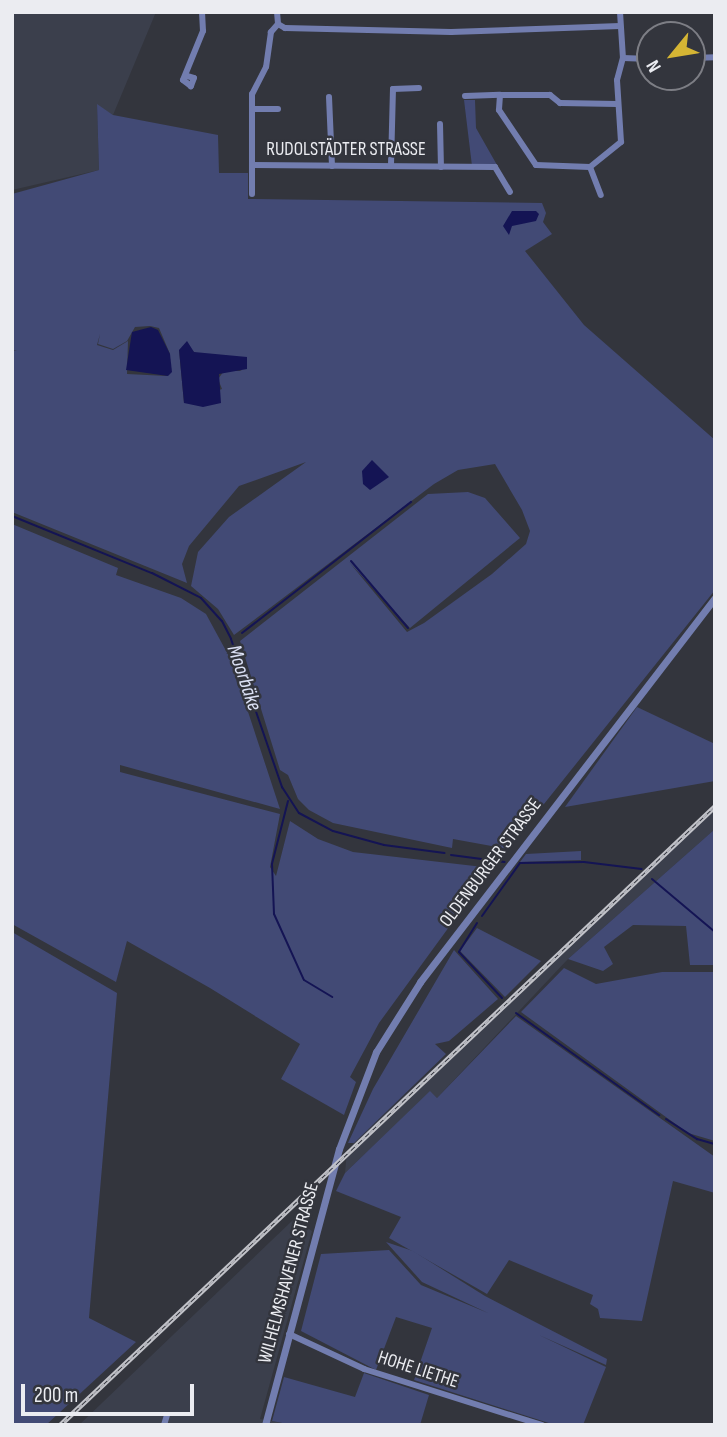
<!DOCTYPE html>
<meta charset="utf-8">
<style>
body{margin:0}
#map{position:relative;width:727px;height:1437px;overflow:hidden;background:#33353d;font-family:"Sofia Sans Condensed",sans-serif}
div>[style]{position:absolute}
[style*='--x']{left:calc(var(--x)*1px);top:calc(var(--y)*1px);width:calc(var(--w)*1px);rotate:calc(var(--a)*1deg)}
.built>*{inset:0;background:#3b3f4c}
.green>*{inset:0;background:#424a75}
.water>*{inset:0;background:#141454}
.stream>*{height:2px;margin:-1px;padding:0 1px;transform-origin:1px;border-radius:1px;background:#141454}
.minor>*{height:6px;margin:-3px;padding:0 3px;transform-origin:3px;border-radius:3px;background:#727daf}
.tertiary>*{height:7px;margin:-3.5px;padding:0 3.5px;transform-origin:3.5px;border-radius:3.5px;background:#727daf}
.rail>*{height:4.5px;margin-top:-2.25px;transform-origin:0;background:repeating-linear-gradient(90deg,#33353d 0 5px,#c2c3c9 0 10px);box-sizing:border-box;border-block:2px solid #c2c3c9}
span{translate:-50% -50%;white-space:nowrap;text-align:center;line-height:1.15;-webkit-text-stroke:5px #33353d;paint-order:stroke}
.street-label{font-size:19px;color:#ebecf1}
.water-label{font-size:21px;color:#dce1f5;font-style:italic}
.frame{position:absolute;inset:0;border:14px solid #ebecf1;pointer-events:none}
.north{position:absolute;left:636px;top:21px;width:70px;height:70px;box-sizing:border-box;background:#33353d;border:2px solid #7d7e85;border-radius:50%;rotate:240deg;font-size:19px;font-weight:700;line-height:28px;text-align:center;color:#ebecf1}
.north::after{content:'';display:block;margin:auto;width:24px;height:32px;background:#d5b534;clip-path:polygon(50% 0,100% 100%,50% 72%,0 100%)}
.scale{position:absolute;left:21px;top:1384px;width:173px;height:32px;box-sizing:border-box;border:4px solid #ebecf1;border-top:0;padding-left:9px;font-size:21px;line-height:24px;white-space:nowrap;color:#ebecf1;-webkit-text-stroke:5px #33353d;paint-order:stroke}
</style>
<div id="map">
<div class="built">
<div style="clip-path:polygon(12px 12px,156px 12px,113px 115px,97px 105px,99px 170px,12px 190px)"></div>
<div style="clip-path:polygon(715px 805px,715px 829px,568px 959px,437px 1098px,430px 1092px,345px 1173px,347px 1151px,354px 1143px)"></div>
<div style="clip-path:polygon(294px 1219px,312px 1231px,260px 1419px,293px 1425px,79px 1425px)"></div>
</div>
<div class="green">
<div style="clip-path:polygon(464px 100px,475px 100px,476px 128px,497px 165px,472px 166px)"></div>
<div style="clip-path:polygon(evenodd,97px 104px,113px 115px,218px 135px,219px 173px,248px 173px,248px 199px,542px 203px,546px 213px,543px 222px,552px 234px,525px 251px,584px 325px,715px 440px,715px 590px,508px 849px,453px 839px,452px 848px,333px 823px,309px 810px,298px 799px,288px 775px,280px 770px,240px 641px,428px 494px,468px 492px,485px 498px,520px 538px,410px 628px,349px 562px,407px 632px,424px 623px,492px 574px,526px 544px,530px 531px,522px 510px,495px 464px,458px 470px,434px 484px,234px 635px,218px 609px,191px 586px,198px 552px,229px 517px,306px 462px,239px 486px,189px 546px,182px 564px,187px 583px,12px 512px,12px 351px,17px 351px,12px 350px,12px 194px,99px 170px,97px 104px,150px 326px,159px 328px,170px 354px,167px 376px,127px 374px,128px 341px,113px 350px,97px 345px,100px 334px,98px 344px,113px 349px,127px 341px,135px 327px,150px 326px,97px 104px,190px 348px,194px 352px,242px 371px,224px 371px,218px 379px,222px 389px,184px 403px,179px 350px,190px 348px)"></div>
<div style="clip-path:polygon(12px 524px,118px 568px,116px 575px,181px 598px,206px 614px,231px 660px,280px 809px,120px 765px,120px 772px,280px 814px,270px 867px,276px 876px,290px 821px,318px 839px,353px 852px,492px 868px,379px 1023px,350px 1077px,356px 1082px,344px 1115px,281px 1079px,300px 1044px,210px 988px,127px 941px,116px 982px,12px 924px)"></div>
<div style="clip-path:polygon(637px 707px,715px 744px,715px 781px,565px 807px)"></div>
<div style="clip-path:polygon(715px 829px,715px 965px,690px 965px,686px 926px,633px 925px,604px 947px,613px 964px,603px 971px,568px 959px)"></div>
<div style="clip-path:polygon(581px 851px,581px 860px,520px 862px,526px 854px)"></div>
<div style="clip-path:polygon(477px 928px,541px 961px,505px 997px,460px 951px)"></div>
<div style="clip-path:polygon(12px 932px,117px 993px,89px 1318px,136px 1342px,46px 1425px,12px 1425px)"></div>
<div style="clip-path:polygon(454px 950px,498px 999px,449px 1041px,435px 1044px,446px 1054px,354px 1143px,348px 1143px,373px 1089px)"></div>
<div style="clip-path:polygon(564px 968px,596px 984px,662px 972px,715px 972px,715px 1141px,688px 1133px,521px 1012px)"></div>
<div style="clip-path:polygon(516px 1016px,715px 1157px,715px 1193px,673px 1181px,642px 1321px,600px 1318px,598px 1309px,590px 1304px,593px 1295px,509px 1260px,487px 1294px,389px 1238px,401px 1217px,336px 1191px,345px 1173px,430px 1091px,437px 1098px)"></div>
<div style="clip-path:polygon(386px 1242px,413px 1251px,485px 1296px,607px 1359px,606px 1365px,539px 1335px,606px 1367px,583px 1425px,555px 1425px,414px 1380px,432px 1328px,396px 1317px,376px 1370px,301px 1331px,321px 1254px,389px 1250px,421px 1285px,488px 1313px,422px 1282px)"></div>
<div style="clip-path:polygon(364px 1373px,429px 1395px,420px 1425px,293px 1425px,272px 1421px,284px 1377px,355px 1397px)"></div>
</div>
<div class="water">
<div style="clip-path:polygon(512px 211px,536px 211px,539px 214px,536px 221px,512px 226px,509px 235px,503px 226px)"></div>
<div style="clip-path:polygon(151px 327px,158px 330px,170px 354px,172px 372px,168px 376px,126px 370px,132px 332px)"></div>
<div style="clip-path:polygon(187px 341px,194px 352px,247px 357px,247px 369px,219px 374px,221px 403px,203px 407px,184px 403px,179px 350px)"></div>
<div style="clip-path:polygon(372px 460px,389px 477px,370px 490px,363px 484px,362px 471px)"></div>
</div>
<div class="stream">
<div style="--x:12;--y:516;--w:151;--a:22.2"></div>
<div style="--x:152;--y:573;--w:55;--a:27"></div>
<div style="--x:201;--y:598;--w:31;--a:48"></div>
<div style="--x:222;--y:621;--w:20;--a:63"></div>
<div style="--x:231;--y:639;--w:157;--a:71"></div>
<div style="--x:282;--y:787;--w:31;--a:57"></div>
<div style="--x:299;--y:813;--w:38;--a:28"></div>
<div style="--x:333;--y:831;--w:53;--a:15.4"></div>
<div style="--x:384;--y:845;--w:61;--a:7.6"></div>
<div style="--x:351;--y:561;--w:88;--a:49.6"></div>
<div style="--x:242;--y:633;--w:214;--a:-37.8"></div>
<div style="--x:288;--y:801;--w:65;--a:104.3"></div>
<div style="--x:272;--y:864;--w:50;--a:87.7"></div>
<div style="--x:274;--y:914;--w:72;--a:65.6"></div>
<div style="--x:304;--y:980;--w:33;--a:31"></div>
<div style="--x:451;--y:855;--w:54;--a:7.4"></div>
<div style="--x:652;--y:879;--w:82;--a:40.1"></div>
<div style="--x:482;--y:916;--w:65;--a:-54.4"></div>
<div style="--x:520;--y:863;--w:64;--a:-0.9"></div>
<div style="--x:584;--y:862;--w:58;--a:6.9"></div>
<div style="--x:477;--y:923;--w:34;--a:122"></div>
<div style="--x:459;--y:952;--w:63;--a:46.9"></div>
<div style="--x:516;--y:1013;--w:176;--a:35.5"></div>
<div style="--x:666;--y:1119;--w:37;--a:33"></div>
<div style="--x:697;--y:1139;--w:19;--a:16"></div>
</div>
<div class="minor">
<div style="--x:277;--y:12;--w:12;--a:85"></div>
<div style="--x:278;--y:24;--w:8;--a:30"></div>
<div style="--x:285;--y:28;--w:166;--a:1.4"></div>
<div style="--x:451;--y:32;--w:169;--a:-2"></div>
<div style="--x:620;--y:12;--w:46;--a:86.3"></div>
<div style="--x:278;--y:24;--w:11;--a:131"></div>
<div style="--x:271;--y:32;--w:35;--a:98"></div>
<div style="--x:266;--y:67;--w:30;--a:117"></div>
<div style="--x:252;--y:94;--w:71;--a:90"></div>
<div style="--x:252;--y:165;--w:243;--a:0.5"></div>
<div style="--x:495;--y:167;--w:29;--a:59"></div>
<div style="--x:623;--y:58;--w:27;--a:2"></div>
<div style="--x:692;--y:58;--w:23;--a:-2"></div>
<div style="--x:187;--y:76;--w:7;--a:16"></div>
<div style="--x:194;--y:78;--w:9;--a:111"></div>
<div style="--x:191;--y:86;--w:10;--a:-143"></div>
<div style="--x:183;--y:80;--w:53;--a:-67.8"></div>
<div style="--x:203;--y:31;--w:19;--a:-93"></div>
<div style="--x:465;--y:96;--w:35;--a:-2"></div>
<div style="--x:329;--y:97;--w:69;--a:87.5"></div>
<div style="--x:617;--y:104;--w:57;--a:-179"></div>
<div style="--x:560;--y:103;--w:13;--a:-141"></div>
<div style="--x:550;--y:95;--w:50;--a:180"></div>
<div style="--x:500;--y:95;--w:15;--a:94"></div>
<div style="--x:499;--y:110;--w:66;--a:56.1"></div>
<div style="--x:536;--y:165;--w:54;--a:2.1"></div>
<div style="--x:590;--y:167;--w:40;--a:-39"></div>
<div style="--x:621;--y:142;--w:62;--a:-93.7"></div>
<div style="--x:617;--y:80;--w:23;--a:-75"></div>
<div style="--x:252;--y:109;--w:26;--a:0"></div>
<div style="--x:440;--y:124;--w:43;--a:88.7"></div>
<div style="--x:252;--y:165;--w:29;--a:90"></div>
<div style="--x:391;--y:165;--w:76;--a:-88.5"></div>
<div style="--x:393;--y:89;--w:26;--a:-2"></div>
<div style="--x:590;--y:167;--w:30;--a:69"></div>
<div style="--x:289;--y:1334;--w:83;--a:25"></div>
<div style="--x:364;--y:1369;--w:187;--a:17.5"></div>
<div style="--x:164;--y:1425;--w:10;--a:-73"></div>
</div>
<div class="tertiary">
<div style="--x:265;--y:1425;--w:286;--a:-75"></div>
<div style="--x:339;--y:1149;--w:104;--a:-69.1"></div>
<div style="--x:376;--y:1052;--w:83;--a:-57.8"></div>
<div style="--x:420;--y:982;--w:484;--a:-52.5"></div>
</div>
<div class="rail">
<div style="--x:60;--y:1425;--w:901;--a:-43.38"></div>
</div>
<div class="street-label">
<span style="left:346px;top:150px">RUDOLSTÄDTER STRASSE</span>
<span style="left:491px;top:863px;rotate:-53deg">OLDENBURGER STRASSE</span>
<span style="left:289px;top:1273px;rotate:-75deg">WILHELMSHAVENER STRASSE</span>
<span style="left:418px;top:1370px;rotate:18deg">HOHE LIETHE</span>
</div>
<div class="water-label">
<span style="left:244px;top:678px;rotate:71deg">Moorbäke</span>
</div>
<div class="frame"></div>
<div class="north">N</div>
<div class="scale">200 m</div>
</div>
